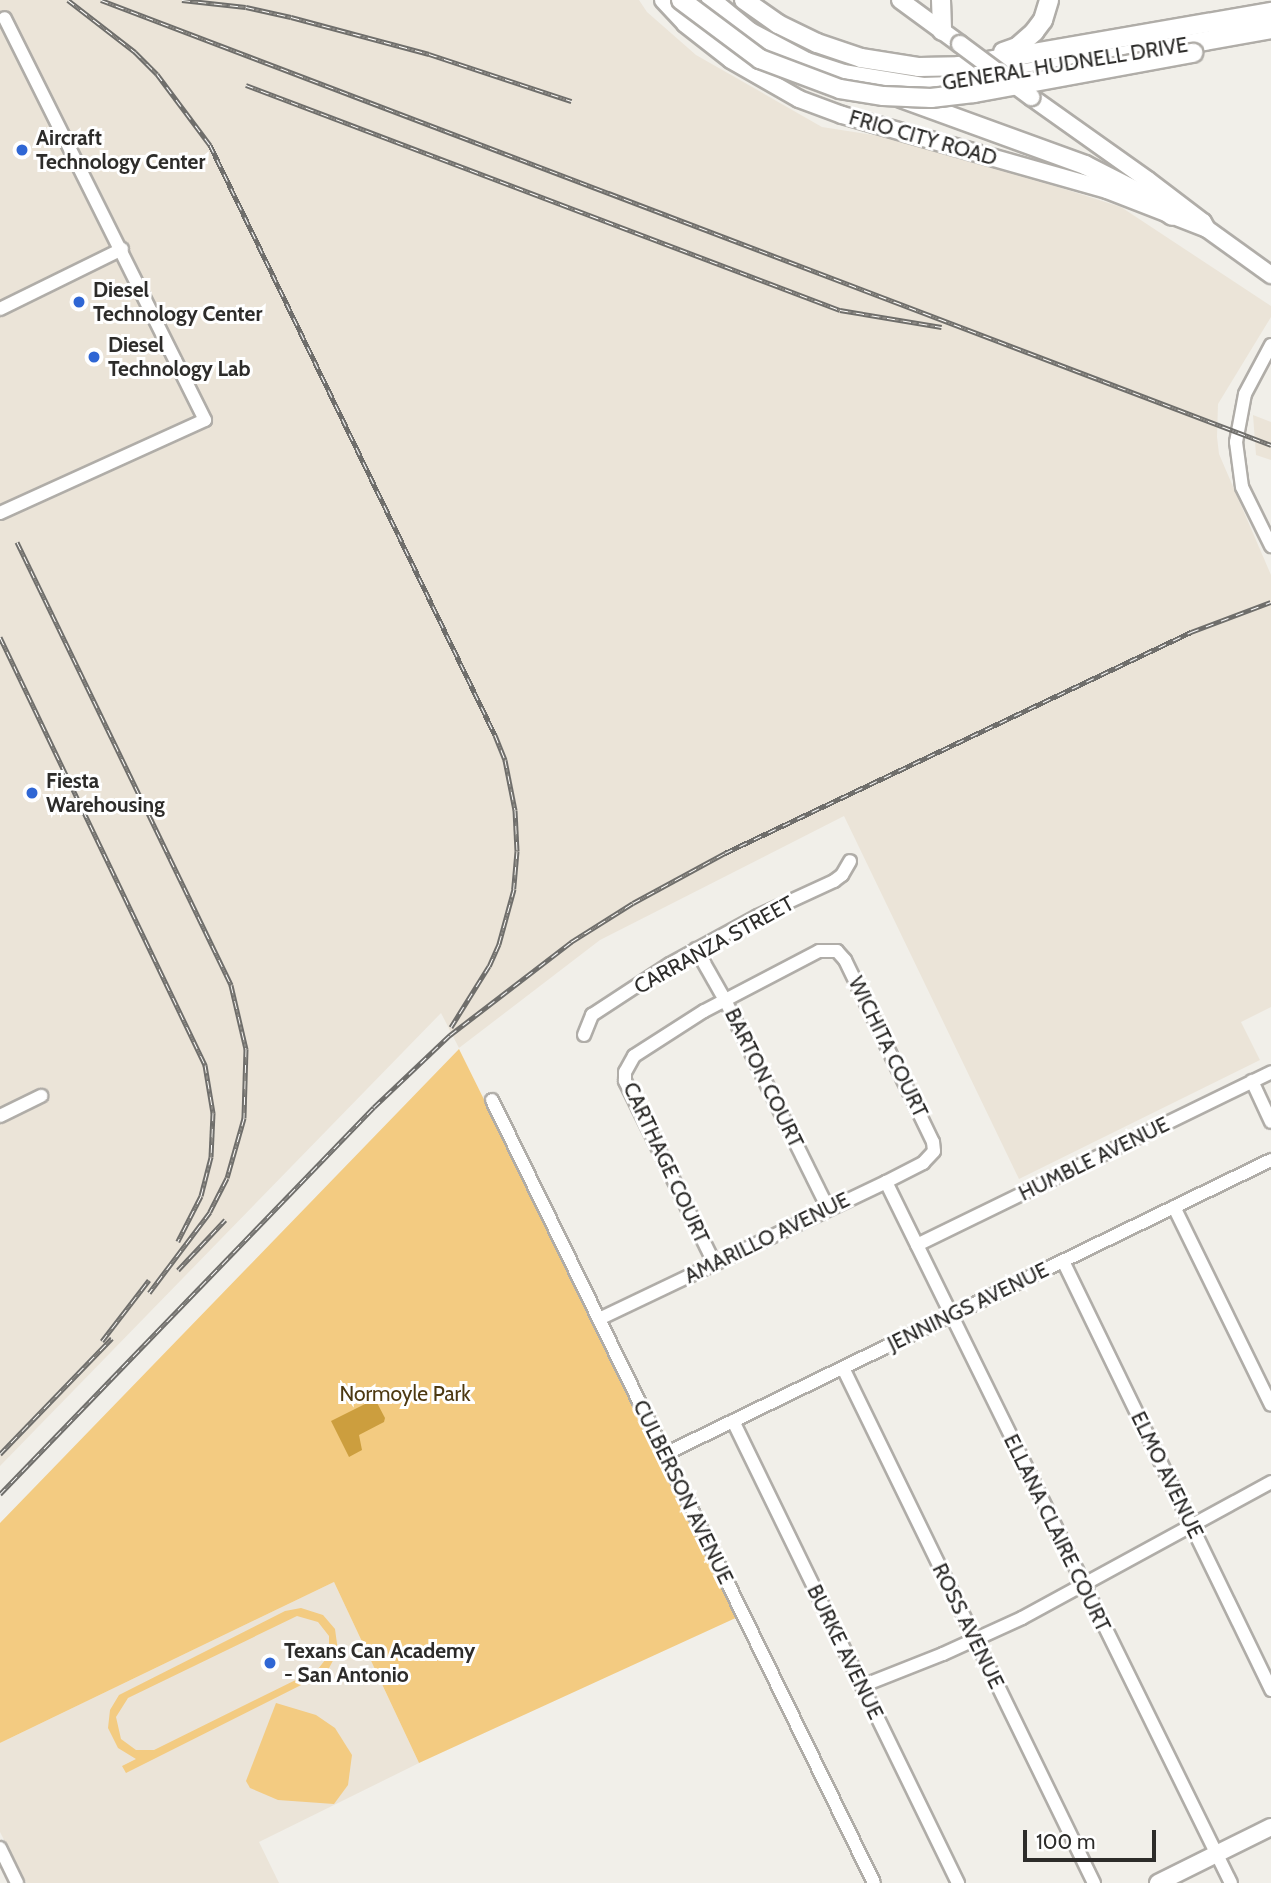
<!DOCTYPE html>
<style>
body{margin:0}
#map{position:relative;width:1271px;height:1883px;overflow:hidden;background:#f1efe9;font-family:Cabin,sans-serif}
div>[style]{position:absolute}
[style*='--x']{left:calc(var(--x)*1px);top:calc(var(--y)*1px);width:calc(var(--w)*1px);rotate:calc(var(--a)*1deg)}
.built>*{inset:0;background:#ebe4d8}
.green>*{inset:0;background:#f3cb81}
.water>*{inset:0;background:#cc9e3e}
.roads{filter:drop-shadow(2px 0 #b0ada8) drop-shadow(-2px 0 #b0ada8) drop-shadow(0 2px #b0ada8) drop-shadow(0 -2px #b0ada8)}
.minor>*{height:12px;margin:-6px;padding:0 6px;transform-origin:6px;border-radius:6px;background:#fff}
.major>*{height:16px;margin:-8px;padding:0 8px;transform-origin:8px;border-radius:8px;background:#fff}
.highway>*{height:18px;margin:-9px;padding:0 9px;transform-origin:9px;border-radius:9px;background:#fff}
.rail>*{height:5px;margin-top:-2.5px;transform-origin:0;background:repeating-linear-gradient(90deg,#fff 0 8px,#6f6e6b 0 16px);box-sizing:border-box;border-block:2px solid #6f6e6b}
.bridges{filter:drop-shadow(2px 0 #b0ada8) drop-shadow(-2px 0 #b0ada8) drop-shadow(0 2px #b0ada8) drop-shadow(0 -2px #b0ada8)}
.major-bridge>*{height:16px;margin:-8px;padding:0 8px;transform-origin:8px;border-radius:8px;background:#fff}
.highway-bridge>*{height:18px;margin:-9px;padding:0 9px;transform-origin:9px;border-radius:9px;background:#fff}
.dots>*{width:19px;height:19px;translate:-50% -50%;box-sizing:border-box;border:4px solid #fff;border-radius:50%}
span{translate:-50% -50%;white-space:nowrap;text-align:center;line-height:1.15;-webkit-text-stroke:6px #fff;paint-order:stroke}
.street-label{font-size:21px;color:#2d2c2a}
.poi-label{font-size:21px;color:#2d2c2a;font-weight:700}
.left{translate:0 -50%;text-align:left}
.park-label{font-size:21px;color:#4d3911}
.scale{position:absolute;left:1023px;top:1830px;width:133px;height:32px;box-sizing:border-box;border:4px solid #2d2c2a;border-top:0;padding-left:9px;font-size:21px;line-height:24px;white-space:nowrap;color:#2d2c2a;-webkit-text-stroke:5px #fff;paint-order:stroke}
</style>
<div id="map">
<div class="built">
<div style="clip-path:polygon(0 0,639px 0,647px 12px,696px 55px,822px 127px,918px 142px,1121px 207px,1271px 306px,1271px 317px,1218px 404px,1217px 437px,1219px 454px,1271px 575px,1271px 1007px,1241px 1022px,1260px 1060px,1019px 1179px,844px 816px,600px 940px,459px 1048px,441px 1013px,0 1466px)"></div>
<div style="clip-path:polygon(1253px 415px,1271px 422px,1271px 460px,1256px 455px)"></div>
<div style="clip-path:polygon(334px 1582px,419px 1763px,259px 1842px,279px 1883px,26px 1883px,0 1832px,0 1743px)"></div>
</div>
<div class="green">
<div style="clip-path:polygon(459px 1049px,740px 1616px,419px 1763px,334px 1582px,0 1743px,0 1523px)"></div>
<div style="clip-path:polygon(evenodd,301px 1608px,323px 1615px,335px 1629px,338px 1651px,327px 1672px,126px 1773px,122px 1766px,136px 1759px,118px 1748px,108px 1728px,110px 1710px,119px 1695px,285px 1611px,301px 1608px,297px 1616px,318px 1622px,329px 1636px,329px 1655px,318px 1669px,154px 1750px,136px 1750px,121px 1739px,116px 1717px,128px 1698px,297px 1616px)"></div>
<div style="clip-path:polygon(276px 1703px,316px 1715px,335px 1728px,352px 1755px,348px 1785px,334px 1804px,278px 1800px,250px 1788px,246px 1781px)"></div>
</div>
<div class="water">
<div style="clip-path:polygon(375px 1399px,385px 1418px,384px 1422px,359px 1435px,362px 1450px,349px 1457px,331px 1421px)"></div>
</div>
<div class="roads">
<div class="minor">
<div style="--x:0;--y:309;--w:136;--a:-26.2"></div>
<div style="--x:1271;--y:345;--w:55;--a:118"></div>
<div style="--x:1245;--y:394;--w:49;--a:100.6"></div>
<div style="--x:1236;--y:442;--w:45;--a:82.4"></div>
<div style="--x:1242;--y:487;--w:66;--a:63.8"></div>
<div style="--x:0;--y:513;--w:225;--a:-24.4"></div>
<div style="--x:205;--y:420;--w:449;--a:-116.5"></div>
<div style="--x:696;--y:949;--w:59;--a:60.4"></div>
<div style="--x:725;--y:1000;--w:232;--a:63.7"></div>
<div style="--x:584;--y:1035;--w:22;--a:-68"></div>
<div style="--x:592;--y:1015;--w:93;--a:-33.2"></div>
<div style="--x:670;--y:964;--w:100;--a:-28.6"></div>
<div style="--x:758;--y:916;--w:84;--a:-24.7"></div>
<div style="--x:834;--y:881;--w:10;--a:-37"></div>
<div style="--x:842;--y:875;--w:16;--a:-60"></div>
<div style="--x:1252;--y:1081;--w:45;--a:65.1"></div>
<div style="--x:492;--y:1100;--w:871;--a:63.99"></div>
<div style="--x:0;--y:1116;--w:46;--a:-26"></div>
<div style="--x:886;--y:1182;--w:781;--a:63.8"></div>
<div style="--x:1174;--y:1207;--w:220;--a:63.9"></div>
<div style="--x:917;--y:1245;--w:394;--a:-26"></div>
<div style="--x:1063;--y:1261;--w:477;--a:64.1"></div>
<div style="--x:599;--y:1319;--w:318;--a:-25.5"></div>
<div style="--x:886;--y:1182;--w:42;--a:-27.2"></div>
<div style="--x:923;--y:1163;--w:16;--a:-47"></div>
<div style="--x:934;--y:1151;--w:9;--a:-96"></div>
<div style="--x:933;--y:1142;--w:202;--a:-115.8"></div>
<div style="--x:845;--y:960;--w:12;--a:-132"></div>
<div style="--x:837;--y:951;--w:18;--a:180"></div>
<div style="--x:819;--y:951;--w:130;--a:152.4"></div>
<div style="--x:704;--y:1011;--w:83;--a:147.3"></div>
<div style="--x:634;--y:1056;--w:18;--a:119"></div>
<div style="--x:625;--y:1072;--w:9;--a:90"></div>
<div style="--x:625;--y:1081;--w:203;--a:63.9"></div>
<div style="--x:843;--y:1368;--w:573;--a:64.02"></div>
<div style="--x:733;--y:1421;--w:514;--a:64.03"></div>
<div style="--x:665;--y:1454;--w:674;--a:-25.88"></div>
<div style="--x:862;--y:1686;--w:87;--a:-21.6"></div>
<div style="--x:943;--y:1654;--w:87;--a:-24.5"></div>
<div style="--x:1022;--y:1618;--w:284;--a:-28.6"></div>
<div style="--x:0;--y:1848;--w:39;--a:64"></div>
</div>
<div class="major">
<div style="--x:663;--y:0;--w:33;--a:47"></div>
<div style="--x:685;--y:24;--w:58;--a:38"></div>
<div style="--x:731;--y:60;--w:78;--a:29.8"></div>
<div style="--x:799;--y:99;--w:46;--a:20.4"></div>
<div style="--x:842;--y:115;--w:275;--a:15.8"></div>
<div style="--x:1107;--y:190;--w:107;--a:21.3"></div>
<div style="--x:900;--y:0;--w:74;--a:36.3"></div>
<div style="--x:1031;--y:97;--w:143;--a:35.4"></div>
<div style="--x:1148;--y:180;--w:69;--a:37.4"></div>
<div style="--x:1203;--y:222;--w:8;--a:60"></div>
<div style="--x:1207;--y:229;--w:79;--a:35.7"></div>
<div style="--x:1158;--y:1883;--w:126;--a:-26.4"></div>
</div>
<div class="highway">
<div style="--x:711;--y:0;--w:50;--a:39.4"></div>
<div style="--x:750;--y:32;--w:64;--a:27.8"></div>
<div style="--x:807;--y:62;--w:38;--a:18"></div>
<div style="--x:843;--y:74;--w:81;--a:9.2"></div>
<div style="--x:923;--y:87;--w:29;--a:-2"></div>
<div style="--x:952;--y:86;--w:324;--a:-10.1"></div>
<div style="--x:744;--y:0;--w:42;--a:35.2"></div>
<div style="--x:778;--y:24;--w:43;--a:26"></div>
<div style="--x:817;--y:43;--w:46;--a:18.8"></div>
<div style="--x:861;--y:58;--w:59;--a:8.8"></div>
<div style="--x:919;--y:67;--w:39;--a:-1"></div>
<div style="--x:958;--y:66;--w:318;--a:-9.8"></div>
<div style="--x:941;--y:0;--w:31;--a:88"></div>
<div style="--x:1003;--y:52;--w:15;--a:-20"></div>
<div style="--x:1017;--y:47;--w:23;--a:-41"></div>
<div style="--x:1034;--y:32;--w:15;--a:-53"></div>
<div style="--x:1043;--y:20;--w:21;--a:-73"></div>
<div style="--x:901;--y:98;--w:196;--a:20"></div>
<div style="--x:1085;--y:165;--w:64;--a:27"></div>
<div style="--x:1142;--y:194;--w:37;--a:36"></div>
</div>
</div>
<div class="rail">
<div style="--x:68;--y:0;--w:85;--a:37.8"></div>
<div style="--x:135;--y:52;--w:31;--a:45"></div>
<div style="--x:157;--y:74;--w:89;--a:53.3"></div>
<div style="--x:210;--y:145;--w:655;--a:64.22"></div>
<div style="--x:495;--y:735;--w:27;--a:68"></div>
<div style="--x:505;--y:760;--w:51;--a:78.7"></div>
<div style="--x:515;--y:810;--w:41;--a:87.2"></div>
<div style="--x:517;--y:851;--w:38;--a:95"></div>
<div style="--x:514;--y:889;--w:57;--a:105.3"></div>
<div style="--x:499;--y:944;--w:24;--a:114"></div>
<div style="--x:489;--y:966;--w:72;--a:121.9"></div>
<div style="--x:101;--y:0;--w:1252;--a:20.82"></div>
<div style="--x:182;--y:0;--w:64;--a:6.2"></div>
<div style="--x:246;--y:7;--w:46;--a:12.5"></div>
<div style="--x:291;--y:17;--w:143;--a:15"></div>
<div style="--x:429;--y:54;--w:150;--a:18.3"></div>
<div style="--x:246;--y:85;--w:635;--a:20.75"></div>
<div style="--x:840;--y:310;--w:103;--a:9.5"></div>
<div style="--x:17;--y:542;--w:492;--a:64.2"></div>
<div style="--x:231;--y:985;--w:66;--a:76.8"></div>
<div style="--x:246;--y:1049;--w:69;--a:91.7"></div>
<div style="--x:244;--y:1118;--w:62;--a:105.8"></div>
<div style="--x:227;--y:1178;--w:38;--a:117"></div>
<div style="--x:210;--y:1212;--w:101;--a:127"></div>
<div style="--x:0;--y:637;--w:475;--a:64.4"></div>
<div style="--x:205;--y:1065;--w:49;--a:80.5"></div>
<div style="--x:213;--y:1113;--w:44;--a:92.6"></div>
<div style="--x:211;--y:1157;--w:40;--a:104.4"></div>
<div style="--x:201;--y:1196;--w:51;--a:117.1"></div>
<div style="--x:178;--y:1270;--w:69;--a:-46.8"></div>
<div style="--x:102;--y:1341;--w:77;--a:-52.4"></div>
<div style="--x:0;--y:1454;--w:161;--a:-46"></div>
<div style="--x:0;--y:1494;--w:538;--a:-45.98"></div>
<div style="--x:374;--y:1107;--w:105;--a:-43.5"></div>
<div style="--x:450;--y:1035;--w:153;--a:-37.5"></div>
<div style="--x:571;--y:942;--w:73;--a:-32.2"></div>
<div style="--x:633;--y:903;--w:105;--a:-28.5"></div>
<div style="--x:725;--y:853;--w:516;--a:-25.37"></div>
<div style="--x:1191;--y:632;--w:85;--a:-20.6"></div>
</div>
<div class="bridges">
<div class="major-bridge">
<div style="--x:960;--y:44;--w:89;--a:36.7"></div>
</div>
<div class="highway-bridge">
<div style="--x:681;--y:0;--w:99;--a:36.8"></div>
<div style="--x:760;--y:59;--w:85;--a:20.6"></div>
<div style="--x:840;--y:89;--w:44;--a:9.2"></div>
<div style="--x:883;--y:96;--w:48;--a:2.4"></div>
<div style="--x:931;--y:98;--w:43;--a:-6.6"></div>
<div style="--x:974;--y:93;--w:223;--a:-10.4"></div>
</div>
</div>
<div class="dots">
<div style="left:22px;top:150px;background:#2f66d4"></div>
<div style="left:79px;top:302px;background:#2f66d4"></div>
<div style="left:94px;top:357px;background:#2f66d4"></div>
<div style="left:32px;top:793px;background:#2f66d4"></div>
<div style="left:270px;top:1663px;background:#2f66d4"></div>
</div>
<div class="street-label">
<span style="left:1065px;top:64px;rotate:-9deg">GENERAL HUDNELL DRIVE</span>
<span style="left:923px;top:138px;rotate:16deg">FRIO CITY ROAD</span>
<span style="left:714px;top:945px;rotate:-29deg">CARRANZA STREET</span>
<span style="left:888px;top:1047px;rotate:64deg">WICHITA COURT</span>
<span style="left:764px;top:1078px;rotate:64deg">BARTON COURT</span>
<span style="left:1094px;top:1159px;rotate:-26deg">HUMBLE AVENUE</span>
<span style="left:666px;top:1163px;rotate:65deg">CARTHAGE COURT</span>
<span style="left:767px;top:1238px;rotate:-26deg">AMARILLO AVENUE</span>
<span style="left:968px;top:1307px;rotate:-26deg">JENNINGS AVENUE</span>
<span style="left:1167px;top:1475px;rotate:64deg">ELMO AVENUE</span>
<span style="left:683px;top:1492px;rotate:64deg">CULBERSON AVENUE</span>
<span style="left:1057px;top:1533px;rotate:64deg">ELLANA CLAIRE COURT</span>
<span style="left:968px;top:1626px;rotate:64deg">ROSS AVENUE</span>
<span style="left:845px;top:1652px;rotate:64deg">BURKE AVENUE</span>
</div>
<div class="poi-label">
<span class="left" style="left:36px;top:150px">Aircraft<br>Technology Center</span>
<span class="left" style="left:93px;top:302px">Diesel<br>Technology Center</span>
<span class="left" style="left:108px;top:357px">Diesel<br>Technology Lab</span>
<span class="left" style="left:46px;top:793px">Fiesta<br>Warehousing</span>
<span class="left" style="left:284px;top:1663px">Texans Can Academy<br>- San Antonio</span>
</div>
<div class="park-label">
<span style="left:405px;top:1394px">Normoyle Park</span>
</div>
<div class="scale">100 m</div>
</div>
